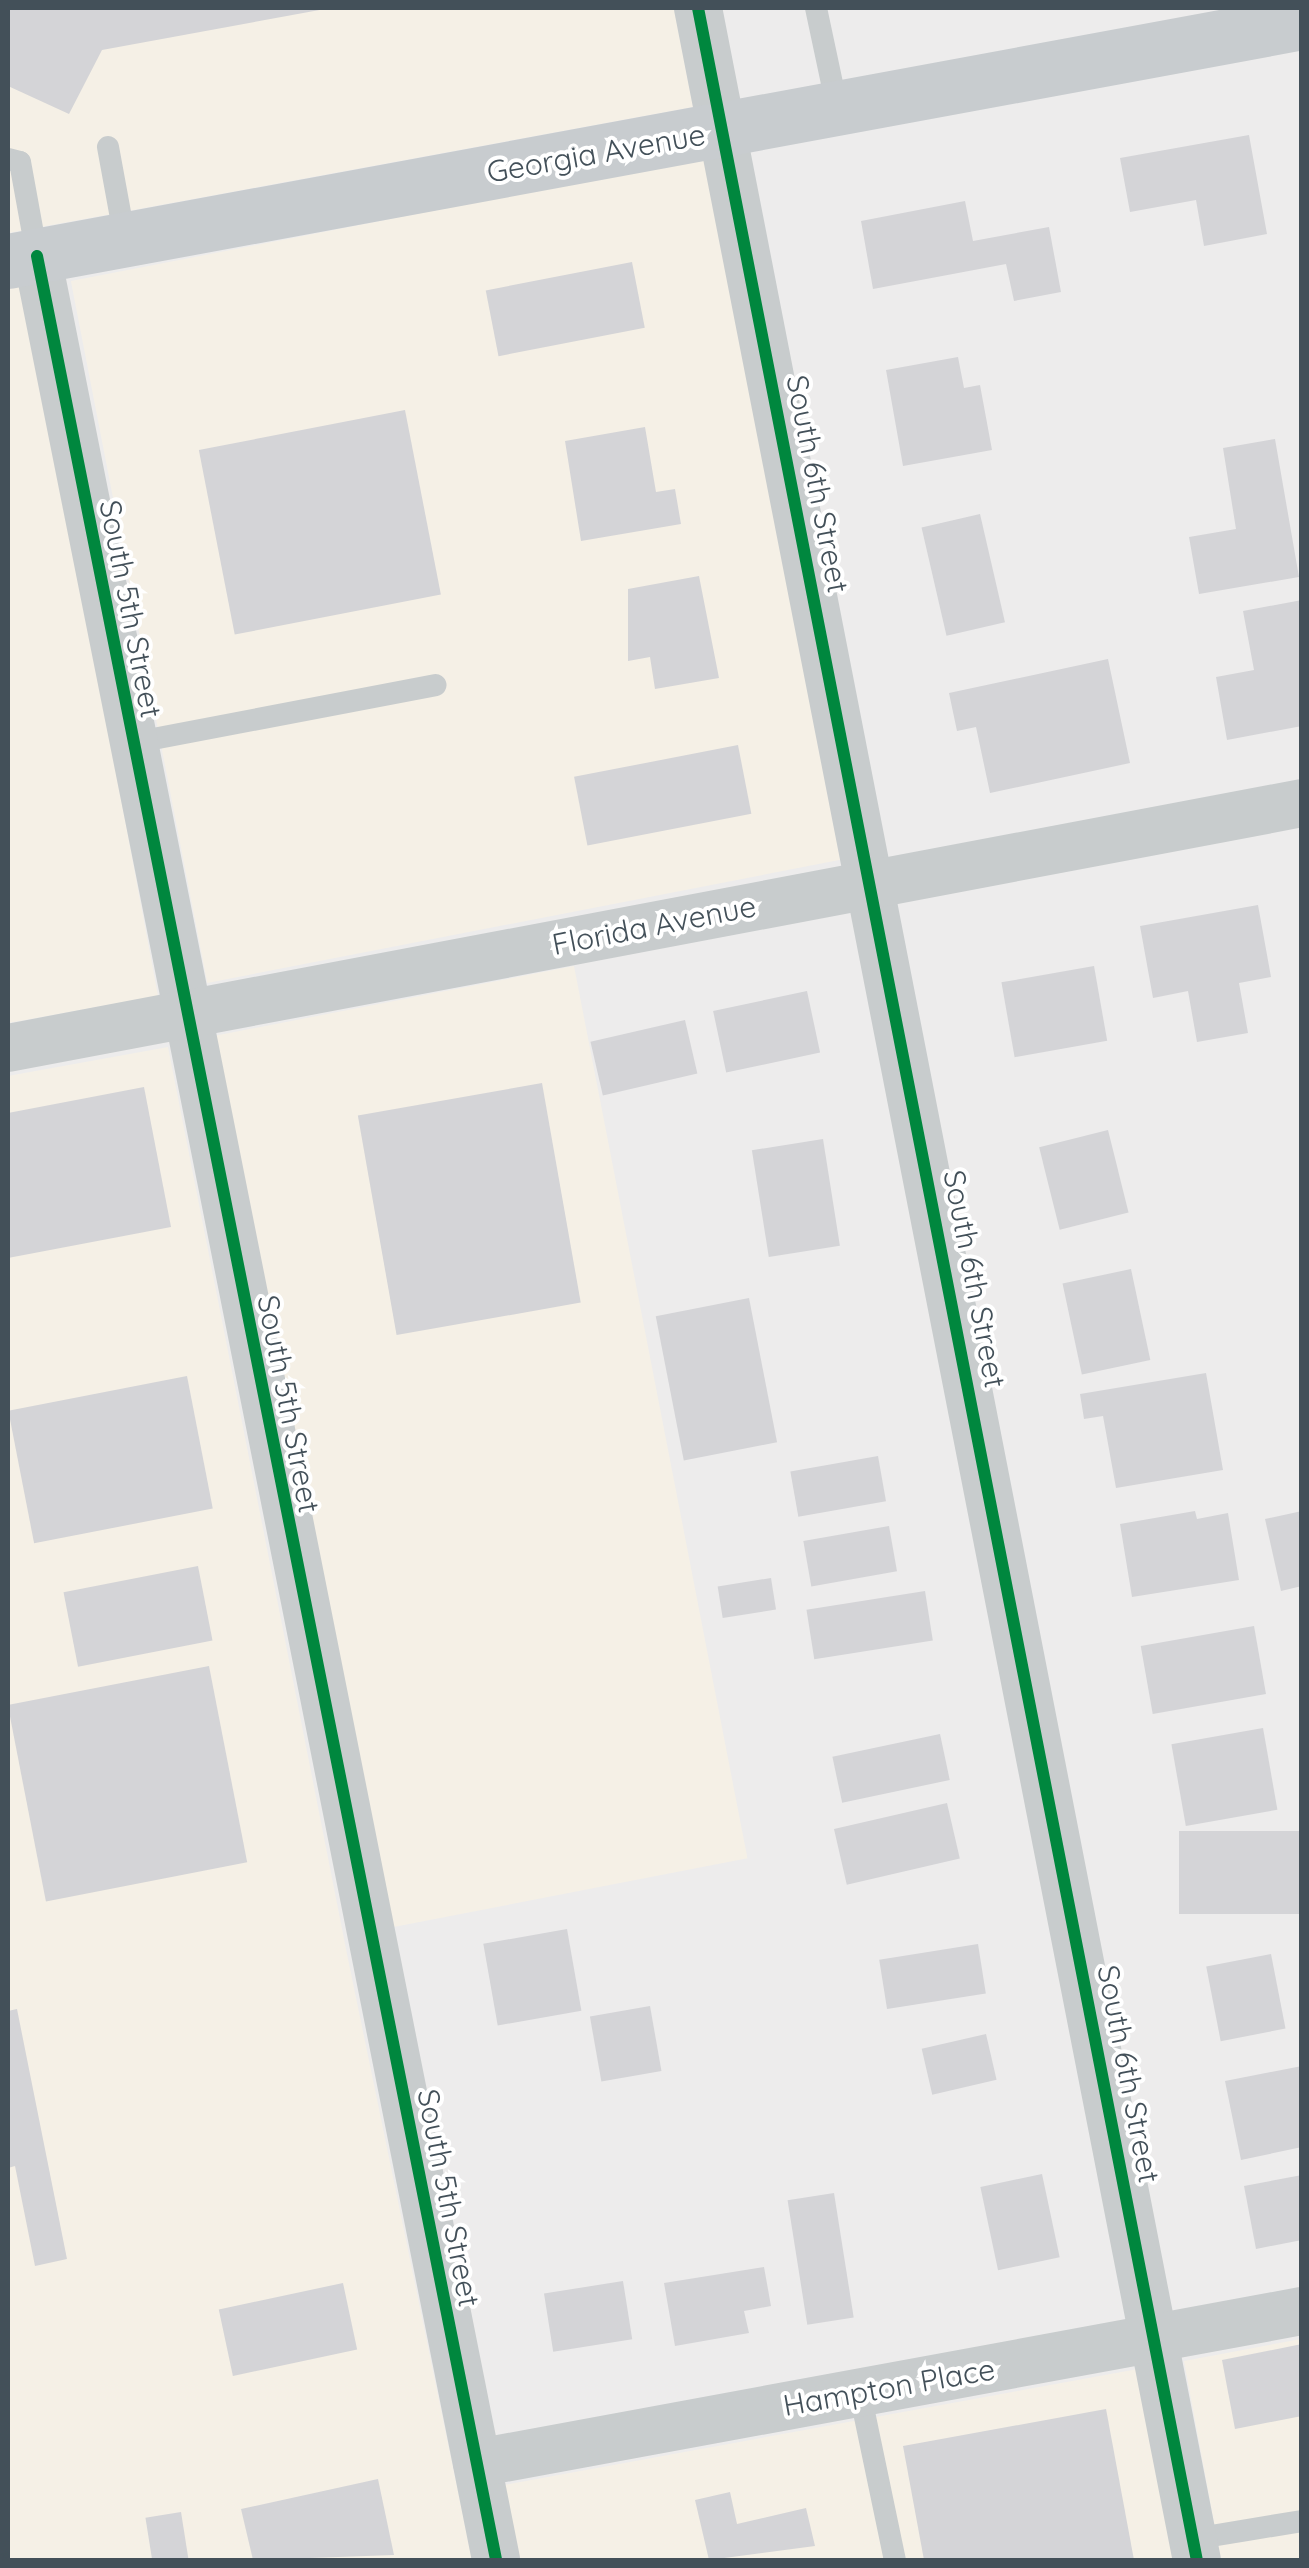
<!DOCTYPE html>
<style>
body{margin:0}
#map{position:relative;width:1309px;height:2568px;overflow:hidden;background:#edecec;font-family:Quicksand,sans-serif}
div>[style]{position:absolute}
[style*='--x']{left:calc(var(--x)*1px);top:calc(var(--y)*1px);width:calc(var(--w)*1px);rotate:calc(var(--a)*1deg)}
.commercial>*{inset:0;background:#f5f0e6;transform-origin:0 0}
.building>*{inset:0;background:#d4d4d7;transform-origin:0 0}
.lane>*{height:22px;margin:-11px;padding:0 11px;transform-origin:11px;border-radius:11px;background:#c8cccd}
.street>*{height:48px;margin:-24px;padding:0 24px;transform-origin:24px;border-radius:24px;background:#c8cccd}
.secondary>*{height:55px;margin:-27.5px;padding:0 27.5px;transform-origin:27.5px;border-radius:27.5px;background:#c8cccf}
.cycleway>*{height:12px;margin:-6px;padding:0 6px;transform-origin:6px;border-radius:6px;background:#00873e}
span{translate:-50% -50%;white-space:nowrap;text-align:center;line-height:1.15;-webkit-text-stroke:8px #fff;paint-order:stroke}
.street-label{font-size:30px;color:#435059}
.frame{position:absolute;inset:0;border:10px solid #435059;pointer-events:none}
</style>
<div id="map">
<div class="commercial">
<div style="clip-path:polygon(8px 8px,674px 8px,693px 107px,8px 233px)"></div>
<div style="left:704px;top:158px;width:715px;height:645px;rotate:79deg"></div>
<div style="clip-path:polygon(24px 282px,158px 996px,8px 1023px,8px 285px)"></div>
<div style="left:574px;top:966px;width:909px;height:367px;rotate:79deg"></div>
<div style="clip-path:polygon(168px 1047px,347px 1954px,472px 2560px,8px 2560px,8px 1076px)"></div>
<div style="clip-path:polygon(1301px 2339px,1301px 2560px,1221px 2560px,1184px 2361px)"></div>
<div style="clip-path:polygon(1138px 2369px,1174px 2560px,519px 2560px,504px 2485px)"></div>
</div>
<div class="building">
<div style="clip-path:polygon(8px 8px,325px 8px,325px 9px,102px 50px,69px 114px,8px 86px)"></div>
<div style="clip-path:polygon(1249px 135px,1267px 234px,1204px 246px,1196px 200px,1130px 212px,1120px 158px)"></div>
<div style="clip-path:polygon(965px 201px,973px 241px,1049px 227px,1061px 292px,1014px 301px,1006px 264px,873px 289px,861px 221px)"></div>
<div style="left:632px;top:262px;width:67px;height:149px;rotate:79deg"></div>
<div style="clip-path:polygon(958px 357px,964px 388px,980px 385px,992px 450px,903px 466px,886px 370px)"></div>
<div style="left:405px;top:410px;width:188px;height:210px;rotate:79deg"></div>
<div style="clip-path:polygon(645px 427px,656px 492px,675px 489px,681px 524px,581px 541px,565px 441px)"></div>
<div style="clip-path:polygon(1275px 439px,1299px 577px,1199px 594px,1189px 537px,1236px 529px,1223px 448px)"></div>
<div style="left:980px;top:514px;width:111px;height:60px;rotate:77deg"></div>
<div style="clip-path:polygon(699px 576px,719px 678px,655px 689px,650px 657px,628px 661px,628px 589px)"></div>
<div style="clip-path:polygon(1302px 600px,1302px 726px,1227px 740px,1216px 677px,1254px 670px,1243px 611px)"></div>
<div style="clip-path:polygon(1108px 659px,1130px 763px,990px 793px,976px 727px,957px 731px,949px 693px)"></div>
<div style="left:738px;top:745px;width:70px;height:167px;rotate:79deg"></div>
<div style="clip-path:polygon(1258px 905px,1271px 977px,1239px 983px,1248px 1033px,1197px 1042px,1188px 991px,1153px 998px,1140px 926px)"></div>
<div style="left:1094px;top:966px;width:76px;height:94px;rotate:80deg"></div>
<div style="left:807px;top:991px;width:63px;height:96px;rotate:78deg"></div>
<div style="left:685px;top:1020px;width:55px;height:97px;rotate:77deg"></div>
<div style="left:542px;top:1083px;width:223px;height:187px;rotate:80deg"></div>
<div style="clip-path:polygon(144px 1087px,171px 1227px,8px 1258px,8px 1113px)"></div>
<div style="left:1108px;top:1130px;width:85px;height:71px;rotate:76deg"></div>
<div style="left:823px;top:1139px;width:108px;height:72px;rotate:81deg"></div>
<div style="left:1131px;top:1269px;width:93px;height:70px;rotate:78deg"></div>
<div style="left:749px;top:1298px;width:147px;height:95px;rotate:79deg"></div>
<div style="clip-path:polygon(1206px 1373px,1223px 1470px,1116px 1488px,1103px 1416px,1084px 1419px,1080px 1394px)"></div>
<div style="left:187px;top:1376px;width:135px;height:182px;rotate:79deg"></div>
<div style="left:878px;top:1456px;width:46px;height:89px;rotate:80deg"></div>
<div style="clip-path:polygon(1195px 1511px,1197px 1519px,1228px 1513px,1239px 1580px,1132px 1597px,1120px 1524px)"></div>
<div style="clip-path:polygon(1302px 1511px,1302px 1586px,1281px 1591px,1265px 1519px)"></div>
<div style="left:889px;top:1526px;width:46px;height:87px;rotate:80deg"></div>
<div style="left:198px;top:1566px;width:76px;height:137px;rotate:79deg"></div>
<div style="left:771px;top:1578px;width:32px;height:54px;rotate:81deg"></div>
<div style="left:925px;top:1591px;width:50px;height:120px;rotate:81deg"></div>
<div style="left:1254px;top:1626px;width:69px;height:115px;rotate:80deg"></div>
<div style="left:209px;top:1666px;width:200px;height:205px;rotate:79deg"></div>
<div style="left:1263px;top:1728px;width:83px;height:93px;rotate:80deg"></div>
<div style="left:940px;top:1734px;width:47px;height:110px;rotate:78deg"></div>
<div style="left:947px;top:1803px;width:57px;height:116px;rotate:77deg"></div>
<div style="left:1302px;top:1831px;width:83px;height:123px;rotate:90deg"></div>
<div style="left:567px;top:1929px;width:83px;height:85px;rotate:80deg"></div>
<div style="left:978px;top:1944px;width:50px;height:100px;rotate:81deg"></div>
<div style="left:1271px;top:1954px;width:76px;height:66px;rotate:79deg"></div>
<div style="left:650px;top:2006px;width:66px;height:61px;rotate:80deg"></div>
<div style="clip-path:polygon(17px 2009px,67px 2259px,35px 2266px,15px 2166px,8px 2168px,8px 2011px)"></div>
<div style="left:986px;top:2034px;width:47px;height:66px;rotate:77deg"></div>
<div style="clip-path:polygon(1302px 2066px,1302px 2147px,1241px 2160px,1225px 2081px)"></div>
<div style="left:1042px;top:2174px;width:85px;height:63px;rotate:78deg"></div>
<div style="clip-path:polygon(1302px 2175px,1302px 2240px,1256px 2249px,1244px 2186px)"></div>
<div style="left:834px;top:2193px;width:126px;height:47px;rotate:81deg"></div>
<div style="clip-path:polygon(764px 2267px,771px 2306px,744px 2311px,749px 2333px,675px 2346px,664px 2283px)"></div>
<div style="left:623px;top:2281px;width:59px;height:80px;rotate:81deg"></div>
<div style="left:343px;top:2283px;width:68px;height:127px;rotate:78deg"></div>
<div style="clip-path:polygon(1302px 2344px,1302px 2416px,1235px 2429px,1222px 2360px)"></div>
<div style="clip-path:polygon(1106px 2409px,1134px 2560px,924px 2560px,903px 2446px)"></div>
<div style="clip-path:polygon(378px 2479px,394px 2555px,253px 2560px,241px 2509px)"></div>
<div style="clip-path:polygon(730px 2492px,737px 2524px,806px 2508px,815px 2546px,709px 2560px,695px 2500px)"></div>
<div style="left:181px;top:2512px;width:49px;height:36px;rotate:81deg"></div>
</div>
<div class="lane">
<div style="--x:816;--y:8;--w:101;--a:78"></div>
<div style="--x:108;--y:147;--w:95;--a:79.6"></div>
<div style="--x:8;--y:159;--w:12;--a:14"></div>
<div style="--x:20;--y:162;--w:96;--a:79.7"></div>
<div style="--x:132;--y:743;--w:309;--a:-10.8"></div>
<div style="--x:860;--y:2393;--w:171;--a:78.2"></div>
<div style="--x:1193;--y:2539;--w:110;--a:-9.4"></div>
</div>
<div class="street">
<div style="--x:698;--y:8;--w:2600;--a:78.94"></div>
<div style="--x:37;--y:256;--w:2349;--a:78.73"></div>
<div style="--x:8;--y:1048;--w:1317;--a:-10.72"></div>
<div style="--x:477;--y:2463;--w:839;--a:-10.44"></div>
</div>
<div class="secondary">
<div style="--x:8;--y:261;--w:1316;--a:-10.46"></div>
</div>
<div class="cycleway">
<div style="--x:698;--y:8;--w:2600;--a:78.94"></div>
<div style="--x:37;--y:256;--w:2349;--a:78.73"></div>
</div>
<div class="street-label">
<span style="left:596px;top:153px;rotate:-10deg">Georgia Avenue</span>
<span style="left:818px;top:484px;rotate:79deg">South 6th Street</span>
<span style="left:131px;top:609px;rotate:79deg">South 5th Street</span>
<span style="left:654px;top:925px;rotate:-11deg">Florida Avenue</span>
<span style="left:975px;top:1279px;rotate:79deg">South 6th Street</span>
<span style="left:289px;top:1404px;rotate:79deg">South 5th Street</span>
<span style="left:1129px;top:2074px;rotate:79deg">South 6th Street</span>
<span style="left:449px;top:2198px;rotate:79deg">South 5th Street</span>
<span style="left:889px;top:2387px;rotate:-10deg">Hampton Place</span>
</div>
<div class="frame"></div>
</div>
